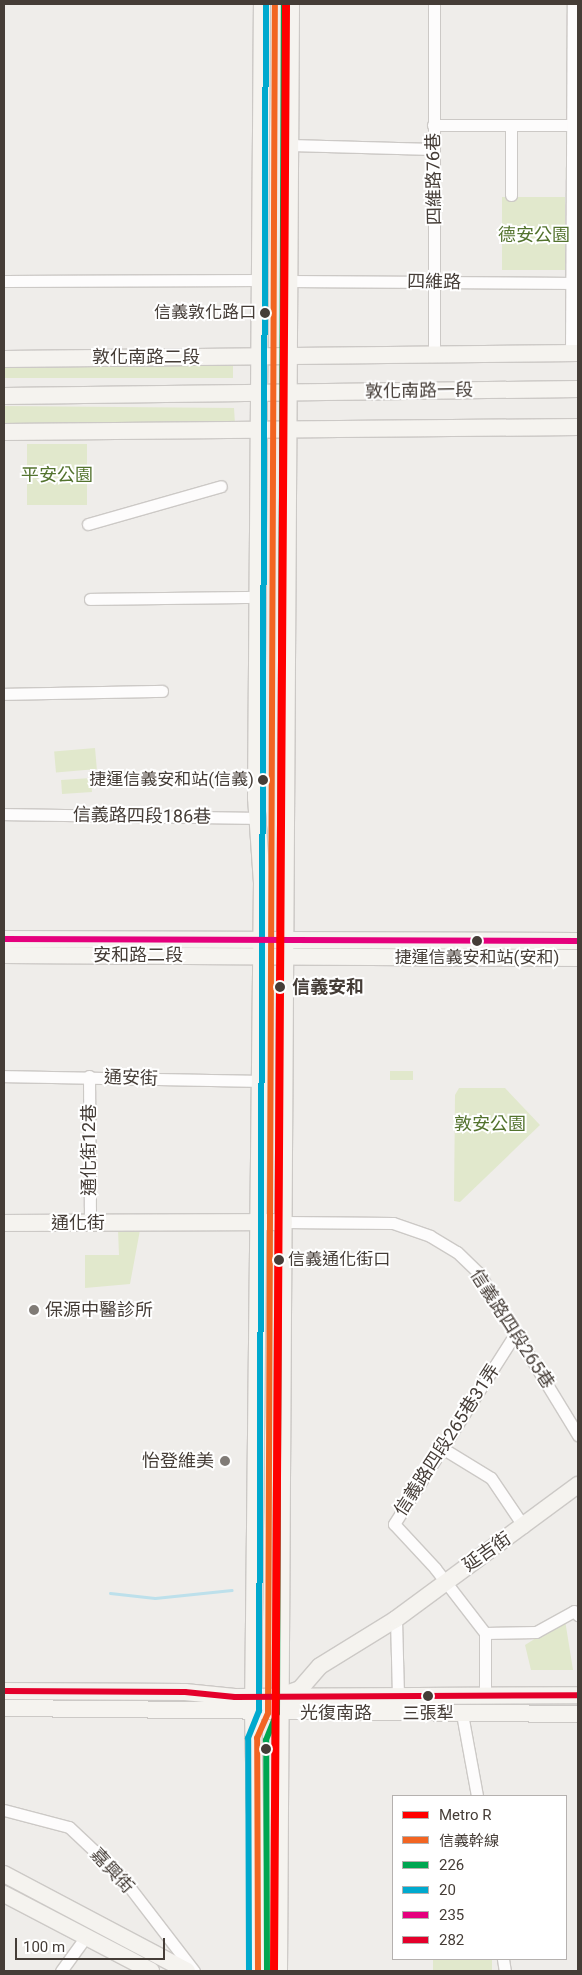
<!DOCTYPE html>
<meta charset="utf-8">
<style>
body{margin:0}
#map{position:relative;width:582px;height:1975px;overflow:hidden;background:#efedea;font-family:Roboto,"Noto Sans TC",sans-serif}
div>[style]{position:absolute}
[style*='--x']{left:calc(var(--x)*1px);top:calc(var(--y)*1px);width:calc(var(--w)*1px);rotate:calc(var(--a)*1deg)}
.green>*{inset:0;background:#e1e8cc;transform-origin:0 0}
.stream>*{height:3px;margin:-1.5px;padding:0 1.5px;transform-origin:1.5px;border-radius:1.5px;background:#bde0eb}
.roads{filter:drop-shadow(1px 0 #ccc9c6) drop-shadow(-1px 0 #ccc9c6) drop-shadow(0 1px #ccc9c6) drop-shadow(0 -1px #ccc9c6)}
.street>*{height:11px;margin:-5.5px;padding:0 5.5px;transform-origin:5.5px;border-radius:5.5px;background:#fdfcfc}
.secondary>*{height:16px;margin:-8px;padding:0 8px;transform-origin:8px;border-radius:8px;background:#f5f3ef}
.bus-1>*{height:6px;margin:-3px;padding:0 3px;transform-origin:3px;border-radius:3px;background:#f26522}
.bus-2>*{height:6px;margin:-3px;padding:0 3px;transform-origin:3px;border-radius:3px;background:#00a651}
.bus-3>*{height:6px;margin:-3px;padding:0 3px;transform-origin:3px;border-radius:3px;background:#00a9ce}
.bus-4>*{height:6px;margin:-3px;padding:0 3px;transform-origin:3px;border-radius:3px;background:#e5007d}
.bus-5>*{height:6px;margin:-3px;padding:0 3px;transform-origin:3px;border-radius:3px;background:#e4002b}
.metro-1>*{height:8px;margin:-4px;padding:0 4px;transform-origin:4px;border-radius:4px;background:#f00}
.dots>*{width:14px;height:14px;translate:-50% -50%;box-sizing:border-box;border:2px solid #fff;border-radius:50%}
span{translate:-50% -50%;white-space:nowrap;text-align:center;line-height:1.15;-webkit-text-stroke:4px #fff;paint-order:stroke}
.bus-label{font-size:17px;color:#453d37}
.right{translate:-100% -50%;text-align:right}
.left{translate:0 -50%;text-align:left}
.street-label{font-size:18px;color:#453d37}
.park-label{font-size:18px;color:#53732e}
.stop-label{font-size:18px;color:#453d37;font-weight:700}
.poi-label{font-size:18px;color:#453d37}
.frame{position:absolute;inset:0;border:5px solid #453d37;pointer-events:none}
.legend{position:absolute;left:392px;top:1795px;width:175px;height:165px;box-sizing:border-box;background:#fff;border:1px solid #b5b1af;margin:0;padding:6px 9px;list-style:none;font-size:15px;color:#453d37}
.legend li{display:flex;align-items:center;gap:10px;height:25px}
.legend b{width:25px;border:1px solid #b5b1af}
.scale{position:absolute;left:15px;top:1938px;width:150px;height:22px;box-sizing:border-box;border:2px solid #453d37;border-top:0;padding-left:6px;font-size:15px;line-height:18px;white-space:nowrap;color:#453d37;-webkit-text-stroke:4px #fff;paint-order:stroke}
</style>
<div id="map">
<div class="green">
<div style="left:565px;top:197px;width:73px;height:63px;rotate:90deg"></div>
<div style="clip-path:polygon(233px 363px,233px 378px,4px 378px,4px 366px)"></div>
<div style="clip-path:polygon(4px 406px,234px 408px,235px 424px,4px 428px)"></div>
<div style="left:27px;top:444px;width:60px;height:61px"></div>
<div style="left:95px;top:748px;width:21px;height:41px;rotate:85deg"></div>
<div style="left:91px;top:778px;width:14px;height:30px;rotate:86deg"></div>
<div style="left:390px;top:1071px;width:23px;height:9px"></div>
<div style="clip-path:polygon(459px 1088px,505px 1088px,540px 1125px,460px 1202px,454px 1201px,455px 1095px)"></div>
<div style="clip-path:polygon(118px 1230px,140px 1230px,130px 1284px,85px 1288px,85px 1255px,119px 1255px)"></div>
<div style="clip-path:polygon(565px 1620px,573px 1670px,531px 1670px,525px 1645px)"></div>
<div style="left:433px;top:1959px;width:59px;height:12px"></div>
</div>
<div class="stream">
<div style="--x:110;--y:1593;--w:45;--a:6.3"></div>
<div style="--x:155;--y:1598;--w:77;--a:-5.9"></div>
</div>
<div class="roads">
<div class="street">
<div style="--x:433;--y:125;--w:139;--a:0"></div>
<div style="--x:290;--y:145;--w:143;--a:1.6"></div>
<div style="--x:511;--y:195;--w:70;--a:-90"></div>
<div style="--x:4;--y:281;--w:257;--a:-0.2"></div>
<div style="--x:289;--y:281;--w:288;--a:0.4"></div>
<div style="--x:571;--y:353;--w:349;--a:-89.7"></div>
<div style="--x:434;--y:354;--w:350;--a:-90"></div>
<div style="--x:88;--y:524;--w:138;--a:-15.9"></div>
<div style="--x:90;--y:599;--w:169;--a:-0.7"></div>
<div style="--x:4;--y:694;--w:158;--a:-1.1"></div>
<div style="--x:4;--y:814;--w:252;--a:0.9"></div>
<div style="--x:4;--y:1076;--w:254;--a:1.1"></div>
<div style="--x:89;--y:1076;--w:147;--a:89.6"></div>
<div style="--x:284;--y:1222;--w:109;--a:0.5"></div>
<div style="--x:393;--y:1223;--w:39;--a:19"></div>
<div style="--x:430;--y:1236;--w:31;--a:31"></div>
<div style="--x:457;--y:1252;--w:30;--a:44"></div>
<div style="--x:479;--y:1273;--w:190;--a:58.6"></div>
<div style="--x:442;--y:1448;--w:57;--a:31.5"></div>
<div style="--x:491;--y:1478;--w:59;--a:56"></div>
<div style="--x:396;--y:1619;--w:76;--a:88.5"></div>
<div style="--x:485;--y:1633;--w:51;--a:-1.1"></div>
<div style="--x:536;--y:1632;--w:43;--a:-28.9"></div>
<div style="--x:574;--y:1611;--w:6;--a:45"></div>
<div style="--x:485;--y:1695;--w:62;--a:-90"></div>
<div style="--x:485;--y:1633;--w:82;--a:-127.6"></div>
<div style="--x:435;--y:1568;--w:60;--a:-133"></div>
<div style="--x:394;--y:1524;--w:229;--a:-57.5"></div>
<div style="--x:462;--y:1714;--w:83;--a:79.6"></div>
<div style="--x:4;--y:1810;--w:67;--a:14.7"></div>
<div style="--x:69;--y:1827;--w:71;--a:43.3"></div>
<div style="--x:121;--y:1876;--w:120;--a:52.5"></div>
<div style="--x:503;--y:1959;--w:12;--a:81"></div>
<div style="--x:61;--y:1971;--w:41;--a:-54"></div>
</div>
<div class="secondary">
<div style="--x:4;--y:359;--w:574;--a:-0.6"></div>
<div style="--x:4;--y:396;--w:574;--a:-0.7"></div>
<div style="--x:4;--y:432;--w:574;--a:-0.5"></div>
<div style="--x:4;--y:939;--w:574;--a:0.2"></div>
<div style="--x:4;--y:955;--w:574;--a:0.3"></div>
<div style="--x:4;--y:1223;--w:280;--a:-0.2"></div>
<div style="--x:4;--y:1691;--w:181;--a:0.3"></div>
<div style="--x:185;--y:1692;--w:50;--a:5.7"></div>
<div style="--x:235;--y:1697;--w:343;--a:-0.3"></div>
<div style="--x:283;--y:1695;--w:18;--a:-19"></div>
<div style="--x:300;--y:1689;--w:30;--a:-49"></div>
<div style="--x:320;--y:1666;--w:89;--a:-31.7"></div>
<div style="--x:396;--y:1619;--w:226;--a:-36.4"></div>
<div style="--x:4;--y:1708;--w:574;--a:0.6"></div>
<div style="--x:4;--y:1874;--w:207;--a:27.9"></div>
<div style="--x:4;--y:1894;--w:166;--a:27.6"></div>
<div style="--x:258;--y:1971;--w:258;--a:-91.1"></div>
<div style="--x:253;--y:1713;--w:830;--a:-89.38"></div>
<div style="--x:262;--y:883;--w:85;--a:-94"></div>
<div style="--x:256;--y:798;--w:794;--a:-89.57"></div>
<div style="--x:279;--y:1971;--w:1967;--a:-89.65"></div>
</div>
</div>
<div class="bus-1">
<div style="--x:258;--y:1971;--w:233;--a:-90.2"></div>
<div style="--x:257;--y:1738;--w:27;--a:-66"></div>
<div style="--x:268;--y:1713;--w:1709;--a:-89.77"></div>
</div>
<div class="bus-2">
<div style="--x:267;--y:1971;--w:231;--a:-90.2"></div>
<div style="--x:266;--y:1740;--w:29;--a:-68"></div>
<div style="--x:277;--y:1713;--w:1709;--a:-89.77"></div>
</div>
<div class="bus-3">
<div style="--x:249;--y:1971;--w:233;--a:-90.2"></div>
<div style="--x:248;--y:1738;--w:29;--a:-68"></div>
<div style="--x:259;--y:1711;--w:1707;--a:-89.77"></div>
</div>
<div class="bus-4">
<div style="--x:4;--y:939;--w:574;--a:0.2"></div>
</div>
<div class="bus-5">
<div style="--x:4;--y:1691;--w:181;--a:0.3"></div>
<div style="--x:185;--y:1692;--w:50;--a:5.7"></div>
<div style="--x:235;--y:1697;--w:343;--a:-0.3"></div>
</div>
<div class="metro-1">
<div style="--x:274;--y:1971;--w:1967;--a:-89.65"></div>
</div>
<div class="dots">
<div style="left:265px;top:313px;background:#453d37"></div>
<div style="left:263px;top:780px;background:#453d37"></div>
<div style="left:477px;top:941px;background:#453d37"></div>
<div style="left:280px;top:987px;background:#453d37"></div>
<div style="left:279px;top:1260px;background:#453d37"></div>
<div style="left:34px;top:1310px;background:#807b76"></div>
<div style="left:225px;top:1461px;background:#807b76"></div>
<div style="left:428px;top:1696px;background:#453d37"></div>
<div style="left:266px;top:1749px;background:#453d37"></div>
</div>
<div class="bus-label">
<span class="right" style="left:256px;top:313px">信義敦化路口</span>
<span class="right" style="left:254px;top:780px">捷運信義安和站(信義)</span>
<span style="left:477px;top:958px">捷運信義安和站(安和)</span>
<span class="left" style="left:288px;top:1260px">信義通化街口</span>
<span style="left:428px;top:1714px">三張犁</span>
</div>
<div class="street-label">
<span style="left:434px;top:179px;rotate:-91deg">四維路76巷</span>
<span style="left:434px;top:282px;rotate:1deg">四維路</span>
<span style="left:146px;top:357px">敦化南路二段</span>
<span style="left:419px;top:391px;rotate:-1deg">敦化南路一段</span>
<span style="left:142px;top:816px;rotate:1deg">信義路四段186巷</span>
<span style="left:138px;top:955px">安和路二段</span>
<span style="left:131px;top:1078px;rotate:2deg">通安街</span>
<span style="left:89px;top:1150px;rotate:-90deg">通化街12巷</span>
<span style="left:78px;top:1223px">通化街</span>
<span style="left:512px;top:1329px;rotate:57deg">信義路四段265巷</span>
<span style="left:447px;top:1440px;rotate:-57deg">信義路四段265巷31弄</span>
<span style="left:487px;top:1552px;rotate:-35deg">延吉街</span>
<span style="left:336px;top:1713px">光復南路</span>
<span style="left:112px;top:1871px;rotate:47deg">嘉興街</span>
</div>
<div class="park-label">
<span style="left:534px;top:235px">德安公園</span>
<span style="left:57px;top:475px">平安公園</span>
<span style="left:490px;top:1124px">敦安公園</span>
</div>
<div class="stop-label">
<span class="left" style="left:292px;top:987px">信義安和</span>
</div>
<div class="poi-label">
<span class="left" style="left:45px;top:1310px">保源中醫診所</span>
<span class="right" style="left:214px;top:1461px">怡登維美</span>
</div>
<div class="frame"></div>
<ul class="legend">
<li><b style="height:6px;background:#f00"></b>Metro R</li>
<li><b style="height:6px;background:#f26522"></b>信義幹線</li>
<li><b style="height:6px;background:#00a651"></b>226</li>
<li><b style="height:6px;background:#00a9ce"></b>20</li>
<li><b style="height:6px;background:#e5007d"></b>235</li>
<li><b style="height:6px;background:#e4002b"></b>282</li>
</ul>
<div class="scale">100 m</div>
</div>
